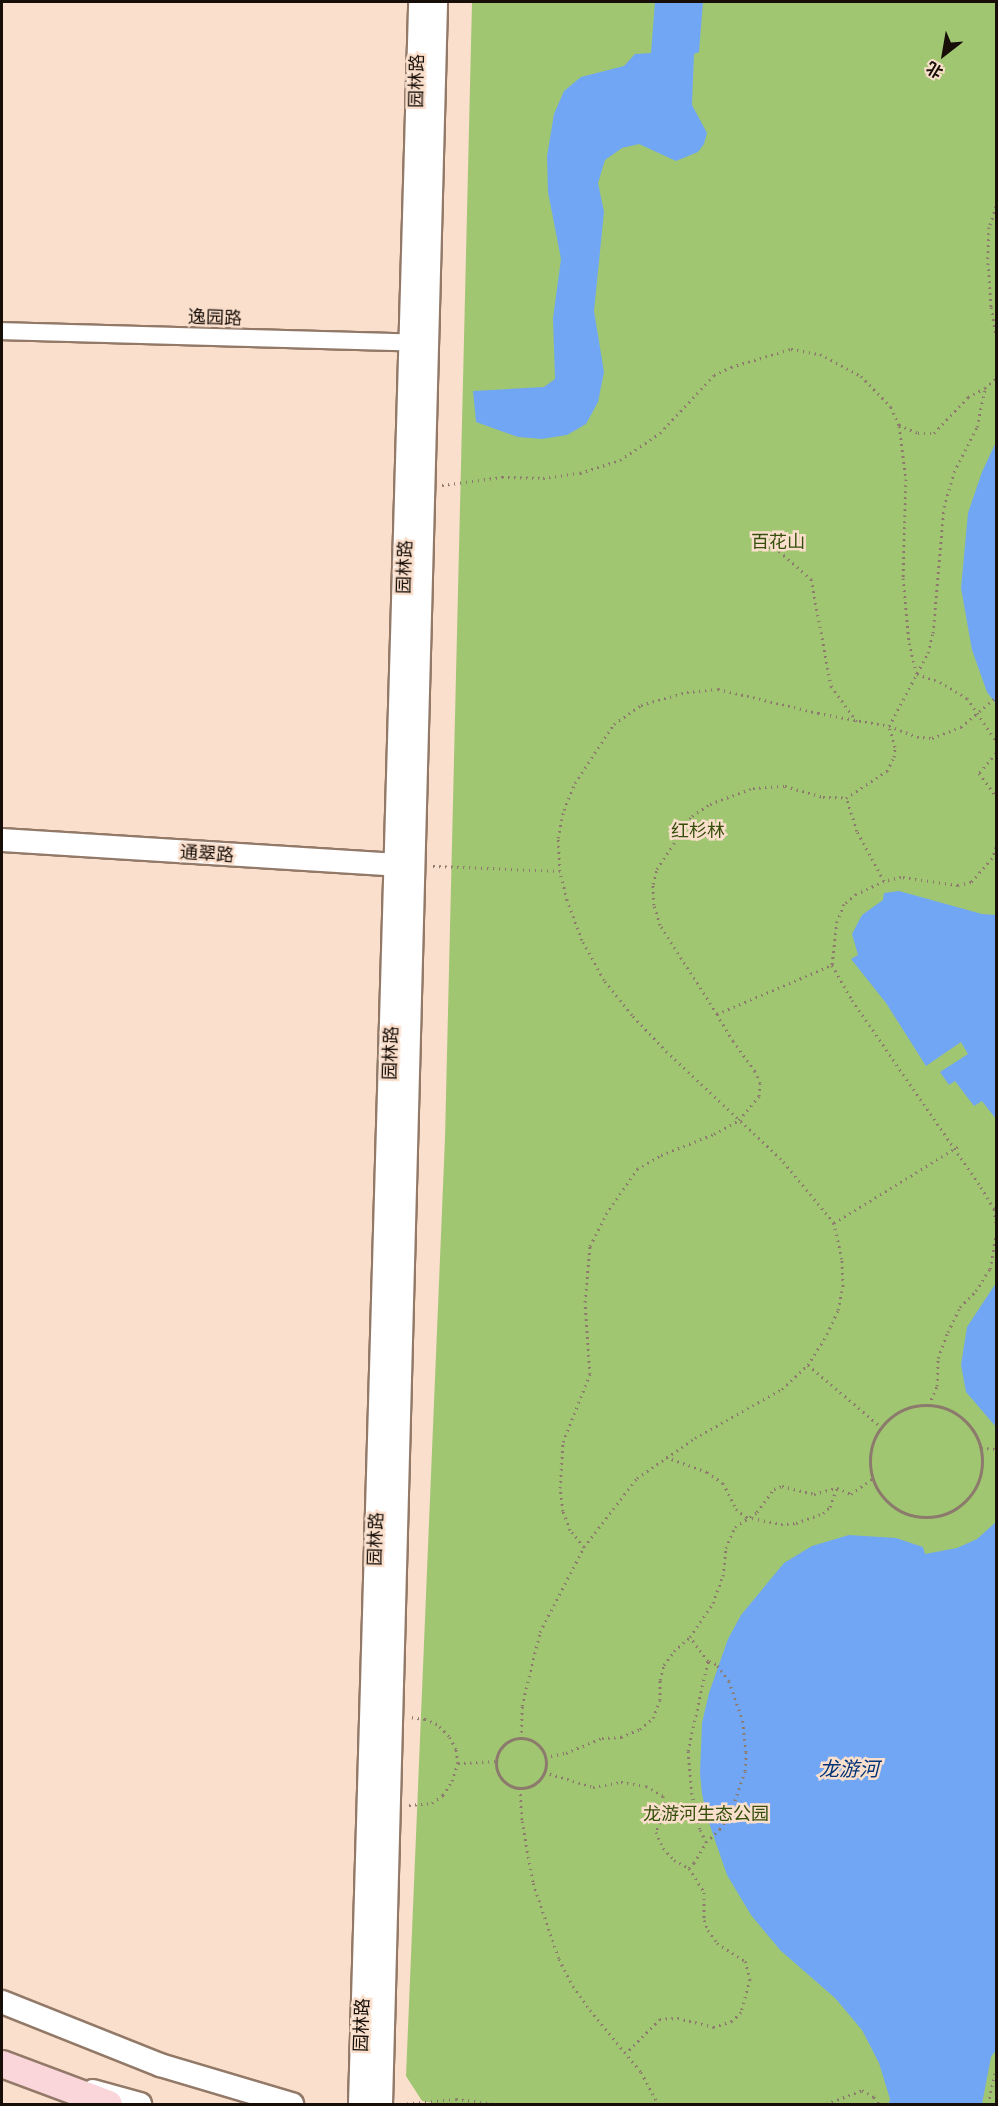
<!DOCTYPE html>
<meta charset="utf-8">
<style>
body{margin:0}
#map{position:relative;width:998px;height:2106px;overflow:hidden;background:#fadfcc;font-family:"Varela Round","Noto Sans SC",sans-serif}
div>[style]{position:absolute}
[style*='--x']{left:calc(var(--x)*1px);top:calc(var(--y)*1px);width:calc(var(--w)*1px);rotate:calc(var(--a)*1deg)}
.green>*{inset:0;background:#a1c672}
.water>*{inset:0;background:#71a6f4}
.path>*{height:3px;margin-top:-1.5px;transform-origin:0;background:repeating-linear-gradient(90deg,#8c7a6d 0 1.5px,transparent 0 6px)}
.path>.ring{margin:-1.5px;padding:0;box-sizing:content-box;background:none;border:3px solid #8c7a6d;border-radius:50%}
.roads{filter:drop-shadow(2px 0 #927968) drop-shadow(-2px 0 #927968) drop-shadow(0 2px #927968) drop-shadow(0 -2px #927968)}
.street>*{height:16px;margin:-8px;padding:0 8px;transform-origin:8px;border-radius:8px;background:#fff}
.secondary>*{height:22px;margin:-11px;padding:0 11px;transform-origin:11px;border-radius:11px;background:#fff}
.primary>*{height:26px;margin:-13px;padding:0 13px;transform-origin:13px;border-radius:13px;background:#fad6da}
span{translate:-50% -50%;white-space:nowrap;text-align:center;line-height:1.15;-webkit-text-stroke:5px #fadfcc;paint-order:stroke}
.street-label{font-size:18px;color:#170e08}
.park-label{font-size:18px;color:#354e0b}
.water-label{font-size:20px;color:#037;font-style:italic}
.frame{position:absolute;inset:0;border:3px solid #170e08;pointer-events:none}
.north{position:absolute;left:914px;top:24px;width:60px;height:60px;-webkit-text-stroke:4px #fadfcc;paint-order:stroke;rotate:211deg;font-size:16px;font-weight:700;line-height:24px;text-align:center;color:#170e08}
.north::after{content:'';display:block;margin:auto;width:21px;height:27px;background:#170e08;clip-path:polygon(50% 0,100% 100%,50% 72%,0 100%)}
</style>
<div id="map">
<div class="green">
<div style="clip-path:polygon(472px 2px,996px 2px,996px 2104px,439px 2104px,422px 2101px,406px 2076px,445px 1138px)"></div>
</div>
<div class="water">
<div style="clip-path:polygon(655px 2px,703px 2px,699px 52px,694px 54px,692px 105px,707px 133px,704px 144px,698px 152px,676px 161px,639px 144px,622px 148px,605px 160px,598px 183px,604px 212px,594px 311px,604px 372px,598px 402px,586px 424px,567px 435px,542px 439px,518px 437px,476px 422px,473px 391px,544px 387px,555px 379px,553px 318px,561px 259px,548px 192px,547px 156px,554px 114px,564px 91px,581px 77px,624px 66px,635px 54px,651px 53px)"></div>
<div style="clip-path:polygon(996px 442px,996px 704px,987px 692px,972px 650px,961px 588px,968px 513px,982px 472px)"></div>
<div style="clip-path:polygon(899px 891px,982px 914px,996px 915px,996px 1119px,982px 1101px,974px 1106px,955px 1081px,949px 1085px,940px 1072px,968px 1054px,961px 1042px,926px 1066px,886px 1003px,851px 959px,858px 955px,852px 934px,862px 915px,883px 900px,884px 893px)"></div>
<div style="clip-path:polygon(996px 1283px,996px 1427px,966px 1392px,961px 1365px,967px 1327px)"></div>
<div style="clip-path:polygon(996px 1522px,996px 2050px,991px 2057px,982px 2104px,889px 2104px,890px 2099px,879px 2063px,862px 2030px,835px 1998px,780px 1950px,751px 1915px,727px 1875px,707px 1817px,702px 1794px,700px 1773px,702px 1723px,709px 1693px,728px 1639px,741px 1615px,784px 1563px,812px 1546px,849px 1535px,896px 1538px,923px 1547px,925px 1554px,957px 1548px,977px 1539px)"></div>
</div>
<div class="path">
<div style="--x:996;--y:206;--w:22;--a:108"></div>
<div style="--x:989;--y:227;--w:36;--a:92"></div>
<div style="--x:988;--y:263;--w:44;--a:86.1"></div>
<div style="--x:991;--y:307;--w:27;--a:80"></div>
<div style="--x:899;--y:426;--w:53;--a:82.5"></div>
<div style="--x:906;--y:479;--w:99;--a:91.7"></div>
<div style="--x:903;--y:578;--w:65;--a:84.7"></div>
<div style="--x:909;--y:643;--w:32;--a:76"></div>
<div style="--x:917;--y:674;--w:24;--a:19"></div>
<div style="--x:940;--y:682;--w:31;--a:31"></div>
<div style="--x:967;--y:698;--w:52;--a:56"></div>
<div style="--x:442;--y:485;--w:61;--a:-7.6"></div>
<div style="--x:502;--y:477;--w:41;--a:1.4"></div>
<div style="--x:543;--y:478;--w:37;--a:-8"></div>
<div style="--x:580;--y:473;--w:42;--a:-18"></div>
<div style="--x:620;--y:460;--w:48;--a:-34"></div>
<div style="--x:660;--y:433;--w:79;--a:-47"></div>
<div style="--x:714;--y:375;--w:19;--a:-25"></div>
<div style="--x:731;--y:367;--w:63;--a:-16.7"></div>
<div style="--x:791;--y:349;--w:29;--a:10"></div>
<div style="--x:820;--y:354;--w:47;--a:28.2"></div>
<div style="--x:861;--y:376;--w:43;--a:45.9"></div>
<div style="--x:891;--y:407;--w:20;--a:66"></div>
<div style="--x:899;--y:425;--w:21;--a:23"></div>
<div style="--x:918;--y:433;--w:16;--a:0"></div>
<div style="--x:934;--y:433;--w:50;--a:-46.6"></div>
<div style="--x:968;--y:397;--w:19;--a:-28"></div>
<div style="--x:752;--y:540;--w:29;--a:22"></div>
<div style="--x:779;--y:551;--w:43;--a:41.2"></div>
<div style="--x:811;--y:579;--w:109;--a:79.4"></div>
<div style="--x:831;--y:686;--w:44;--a:54.2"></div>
<div style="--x:996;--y:753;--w:26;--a:130"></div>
<div style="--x:979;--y:773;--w:29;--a:54"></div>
<div style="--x:996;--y:847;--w:12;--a:110"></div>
<div style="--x:992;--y:858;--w:32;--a:131"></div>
<div style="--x:971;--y:882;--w:13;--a:167"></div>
<div style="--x:958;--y:885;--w:58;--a:-172"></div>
<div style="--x:901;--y:877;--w:17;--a:167"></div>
<div style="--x:884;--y:881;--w:31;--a:155"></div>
<div style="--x:856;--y:894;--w:16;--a:140"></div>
<div style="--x:844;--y:904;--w:18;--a:112"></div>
<div style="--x:837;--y:921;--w:44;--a:96.5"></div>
<div style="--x:832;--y:965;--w:40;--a:60.3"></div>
<div style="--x:852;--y:1000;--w:227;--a:55.4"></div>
<div style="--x:981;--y:1187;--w:26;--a:59"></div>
<div style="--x:994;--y:1209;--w:17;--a:83"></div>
<div style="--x:433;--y:866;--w:127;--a:2.3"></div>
<div style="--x:884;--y:881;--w:57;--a:-118.4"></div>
<div style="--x:857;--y:831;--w:35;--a:-108"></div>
<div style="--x:846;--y:798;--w:49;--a:-33.4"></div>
<div style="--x:887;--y:771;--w:16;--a:-63"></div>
<div style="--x:894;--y:757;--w:10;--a:-84"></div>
<div style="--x:895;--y:747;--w:22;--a:-106"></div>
<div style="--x:889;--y:726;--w:83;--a:-61.9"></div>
<div style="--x:928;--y:653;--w:21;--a:-76"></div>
<div style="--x:933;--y:633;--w:126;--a:-85"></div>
<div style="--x:944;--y:507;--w:36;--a:-74"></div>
<div style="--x:954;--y:472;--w:51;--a:-62.9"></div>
<div style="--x:977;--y:427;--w:40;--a:-78"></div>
<div style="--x:985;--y:388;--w:15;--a:-42"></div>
<div style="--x:717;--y:1014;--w:106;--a:-122.6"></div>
<div style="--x:660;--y:925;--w:21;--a:-107"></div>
<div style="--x:654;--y:905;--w:21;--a:-93"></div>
<div style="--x:653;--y:884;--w:16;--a:-75"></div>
<div style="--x:657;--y:869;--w:64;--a:-56.6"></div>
<div style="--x:692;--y:816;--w:22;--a:-34"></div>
<div style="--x:710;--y:804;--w:46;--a:-20.4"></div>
<div style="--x:753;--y:788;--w:32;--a:-4"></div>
<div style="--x:785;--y:786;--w:40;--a:16"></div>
<div style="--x:823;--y:797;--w:23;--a:2"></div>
<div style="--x:834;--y:1223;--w:150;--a:-31.7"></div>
<div style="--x:808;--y:1365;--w:96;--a:40.3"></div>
<div style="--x:929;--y:1405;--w:21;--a:-67"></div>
<div style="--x:937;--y:1386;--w:28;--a:-88"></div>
<div style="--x:938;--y:1358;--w:28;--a:-69"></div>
<div style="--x:948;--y:1332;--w:28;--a:-64"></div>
<div style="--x:960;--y:1307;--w:23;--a:-45"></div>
<div style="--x:976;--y:1291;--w:26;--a:-58"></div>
<div style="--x:990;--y:1269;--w:36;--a:-80"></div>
<div class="ring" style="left:870px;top:1405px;width:109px;height:109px"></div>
<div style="--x:981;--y:1448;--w:15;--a:4"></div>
<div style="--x:666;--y:1457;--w:44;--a:20.1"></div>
<div style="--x:707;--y:1472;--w:19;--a:35"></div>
<div style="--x:723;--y:1483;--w:29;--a:63"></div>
<div style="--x:736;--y:1509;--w:13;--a:39"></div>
<div style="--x:746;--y:1517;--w:36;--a:11"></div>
<div style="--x:781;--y:1524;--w:15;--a:-4"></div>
<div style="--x:796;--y:1523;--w:29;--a:-20"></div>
<div style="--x:823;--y:1513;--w:9;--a:-41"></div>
<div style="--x:830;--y:1507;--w:20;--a:-70"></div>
<div style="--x:584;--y:1547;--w:22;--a:-129"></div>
<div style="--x:570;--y:1530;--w:20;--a:-110"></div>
<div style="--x:563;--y:1511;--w:23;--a:-97"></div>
<div style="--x:560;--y:1488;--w:46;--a:-86.3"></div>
<div style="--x:563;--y:1442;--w:73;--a:-68.3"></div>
<div style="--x:590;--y:1374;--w:72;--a:-94"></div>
<div style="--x:585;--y:1302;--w:56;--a:-84.9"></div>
<div style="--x:590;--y:1246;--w:36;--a:-63"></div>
<div style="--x:606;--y:1214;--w:55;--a:-55.4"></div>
<div style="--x:637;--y:1169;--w:28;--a:-30"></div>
<div style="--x:661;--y:1155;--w:57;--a:-21.6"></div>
<div style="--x:714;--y:1134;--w:29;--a:-29"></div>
<div style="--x:739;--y:1120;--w:31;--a:-50"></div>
<div style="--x:759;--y:1096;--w:13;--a:-86"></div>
<div style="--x:760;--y:1083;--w:13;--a:-113"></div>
<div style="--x:755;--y:1071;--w:37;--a:-126"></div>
<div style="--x:733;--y:1041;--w:31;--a:-121"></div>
<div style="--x:717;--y:1014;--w:125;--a:-23.1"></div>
<div style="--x:521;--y:1738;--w:32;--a:-88"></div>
<div style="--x:522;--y:1706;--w:76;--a:-76.3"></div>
<div style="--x:540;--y:1632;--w:96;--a:-62.6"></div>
<div style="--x:584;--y:1547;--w:87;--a:-52.5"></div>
<div style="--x:637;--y:1478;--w:70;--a:-34.6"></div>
<div style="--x:695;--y:1438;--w:100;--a:-29.4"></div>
<div style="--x:782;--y:1389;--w:35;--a:-43"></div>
<div style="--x:808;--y:1365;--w:36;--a:-58"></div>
<div style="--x:827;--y:1334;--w:26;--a:-65"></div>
<div style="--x:838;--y:1310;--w:25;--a:-78"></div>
<div style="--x:843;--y:1286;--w:27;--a:-92"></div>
<div style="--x:842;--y:1259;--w:37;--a:-103"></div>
<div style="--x:834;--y:1223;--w:83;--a:-129.6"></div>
<div style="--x:781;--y:1159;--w:156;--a:-136.8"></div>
<div style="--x:667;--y:1052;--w:51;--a:-133.4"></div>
<div style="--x:632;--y:1015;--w:45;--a:-128.7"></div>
<div style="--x:604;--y:980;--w:46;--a:-118.8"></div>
<div style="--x:582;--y:940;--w:43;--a:-110.6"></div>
<div style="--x:567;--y:900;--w:30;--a:-104"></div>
<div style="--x:560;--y:871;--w:33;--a:-93"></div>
<div style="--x:558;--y:838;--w:29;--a:-78"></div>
<div style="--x:564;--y:810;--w:29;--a:-68"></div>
<div style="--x:575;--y:783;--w:71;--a:-56.5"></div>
<div style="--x:614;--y:724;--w:33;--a:-35"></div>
<div style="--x:641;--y:705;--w:48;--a:-15.8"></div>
<div style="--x:687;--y:692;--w:31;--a:-6"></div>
<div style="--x:718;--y:689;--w:103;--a:13.5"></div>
<div style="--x:818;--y:713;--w:72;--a:10.4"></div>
<div style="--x:889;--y:726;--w:30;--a:21"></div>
<div style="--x:917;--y:737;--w:15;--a:4"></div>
<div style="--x:932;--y:738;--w:31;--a:-21"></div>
<div style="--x:961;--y:727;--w:46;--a:-40.6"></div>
<div class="ring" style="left:496px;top:1738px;width:47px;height:47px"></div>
<div style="--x:545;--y:1757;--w:21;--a:-11"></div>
<div style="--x:566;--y:1753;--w:39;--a:-23"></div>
<div style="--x:602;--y:1738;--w:19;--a:-3"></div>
<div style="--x:621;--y:1737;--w:21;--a:-23"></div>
<div style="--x:640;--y:1729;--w:17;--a:-40"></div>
<div style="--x:653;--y:1718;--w:19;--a:-69"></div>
<div style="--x:660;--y:1700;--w:20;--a:-90"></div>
<div style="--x:660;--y:1680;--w:16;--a:-75"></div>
<div style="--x:664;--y:1665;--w:17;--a:-54"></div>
<div style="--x:674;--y:1651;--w:21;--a:-41"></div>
<div style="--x:690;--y:1637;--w:41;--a:-55.9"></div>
<div style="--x:713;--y:1603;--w:29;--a:-70"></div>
<div style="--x:723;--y:1576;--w:28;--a:-84"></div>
<div style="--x:726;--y:1548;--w:23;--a:-67"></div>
<div style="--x:735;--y:1527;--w:27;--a:-34"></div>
<div style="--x:757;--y:1512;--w:29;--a:-54"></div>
<div style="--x:774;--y:1489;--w:9;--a:-21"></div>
<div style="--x:782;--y:1486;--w:33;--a:14"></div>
<div style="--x:814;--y:1494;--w:24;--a:-15"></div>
<div style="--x:837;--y:1488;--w:15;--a:23"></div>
<div style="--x:851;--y:1494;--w:27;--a:-36"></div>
<div style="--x:458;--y:1763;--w:38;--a:-3"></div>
<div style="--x:544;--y:1772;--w:51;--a:17"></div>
<div style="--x:593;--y:1787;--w:28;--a:-10"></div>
<div style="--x:621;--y:1782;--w:25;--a:9"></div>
<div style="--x:646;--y:1786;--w:20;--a:30"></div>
<div style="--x:663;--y:1796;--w:15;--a:86"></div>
<div style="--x:664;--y:1811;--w:22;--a:111"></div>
<div style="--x:656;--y:1832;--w:17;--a:66"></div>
<div style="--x:663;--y:1848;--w:16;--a:47"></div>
<div style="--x:674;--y:1860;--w:17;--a:28"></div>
<div style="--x:689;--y:1868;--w:28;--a:58"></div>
<div style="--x:704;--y:1892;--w:28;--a:90"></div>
<div style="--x:704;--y:1920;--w:11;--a:68"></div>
<div style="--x:708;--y:1930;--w:16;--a:55"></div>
<div style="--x:717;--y:1943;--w:33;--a:33"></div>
<div style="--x:745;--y:1961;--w:19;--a:74"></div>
<div style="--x:750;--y:1979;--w:34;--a:105"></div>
<div style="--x:741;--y:2012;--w:13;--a:135"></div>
<div style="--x:732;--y:2021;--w:19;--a:162"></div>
<div style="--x:714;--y:2027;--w:36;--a:-166"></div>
<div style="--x:679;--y:2018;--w:19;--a:177"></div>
<div style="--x:660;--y:2019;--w:48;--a:135"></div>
<div style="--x:520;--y:1788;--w:33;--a:87"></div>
<div style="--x:522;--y:1821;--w:63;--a:79.9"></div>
<div style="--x:533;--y:1883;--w:80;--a:71.1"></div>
<div style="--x:559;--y:1959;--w:30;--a:63"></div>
<div style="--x:573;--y:1986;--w:29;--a:55"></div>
<div style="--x:590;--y:2010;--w:80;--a:50.6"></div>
<div style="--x:641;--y:2072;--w:36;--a:62"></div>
<div style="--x:409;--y:1805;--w:23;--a:-5"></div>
<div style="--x:432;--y:1803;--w:14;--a:-36"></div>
<div style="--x:443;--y:1795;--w:17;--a:-57"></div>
<div style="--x:452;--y:1781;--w:19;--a:-72"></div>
<div style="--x:458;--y:1763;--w:14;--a:-98"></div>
<div style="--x:456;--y:1749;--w:15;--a:-118"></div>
<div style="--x:449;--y:1736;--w:17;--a:-135"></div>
<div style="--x:437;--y:1724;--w:13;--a:-157"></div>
<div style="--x:425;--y:1719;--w:15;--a:-172"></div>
<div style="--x:706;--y:1842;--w:19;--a:-43"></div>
<div style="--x:720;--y:1829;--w:20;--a:-57"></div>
<div style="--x:731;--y:1812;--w:43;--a:-71.1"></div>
<div style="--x:745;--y:1771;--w:19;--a:-87"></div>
<div style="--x:746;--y:1752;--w:30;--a:-96"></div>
<div style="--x:743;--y:1722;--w:43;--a:-108.9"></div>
<div style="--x:729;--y:1681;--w:21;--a:-127"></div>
<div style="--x:716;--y:1664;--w:9;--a:-159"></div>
<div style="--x:689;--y:1868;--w:7;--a:-45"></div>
<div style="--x:694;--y:1863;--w:24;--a:-60"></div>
<div style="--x:706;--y:1842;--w:14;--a:-115"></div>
<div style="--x:700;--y:1829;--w:36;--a:-103"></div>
<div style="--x:692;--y:1794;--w:43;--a:-95.3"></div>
<div style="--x:688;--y:1751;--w:92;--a:-77.5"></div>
<div style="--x:708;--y:1661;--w:30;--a:-127"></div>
<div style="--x:401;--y:2104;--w:55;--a:-5.2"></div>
<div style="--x:456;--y:2099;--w:41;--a:7"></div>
<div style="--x:826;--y:2104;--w:39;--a:-21"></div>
<div style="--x:862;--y:2090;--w:14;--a:30"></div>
<div style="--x:874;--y:2097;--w:9;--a:54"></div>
<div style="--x:988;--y:2104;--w:35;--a:-77"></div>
</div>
<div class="roads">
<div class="street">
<div style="--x:2;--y:331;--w:419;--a:1.6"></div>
</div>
<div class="secondary">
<div style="--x:2;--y:840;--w:409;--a:3.6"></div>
<div style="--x:2;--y:2002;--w:170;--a:21.7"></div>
<div style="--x:160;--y:2065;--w:138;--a:16.5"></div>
<div style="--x:93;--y:2091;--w:49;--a:15.5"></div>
<div style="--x:360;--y:2104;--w:2103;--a:-88.36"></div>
<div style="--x:381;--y:2104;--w:2103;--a:-88.5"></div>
</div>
<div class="primary">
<div style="--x:2;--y:2064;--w:114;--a:20.5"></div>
</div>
</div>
<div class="street-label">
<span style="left:417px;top:81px;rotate:-89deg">园林路</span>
<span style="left:215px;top:318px;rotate:2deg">逸园路</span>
<span style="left:405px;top:567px;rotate:-88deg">园林路</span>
<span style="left:207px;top:854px;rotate:4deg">通翠路</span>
<span style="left:391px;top:1053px;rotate:-88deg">园林路</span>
<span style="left:376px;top:1539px;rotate:-88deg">园林路</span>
<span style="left:362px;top:2025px;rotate:-88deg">园林路</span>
</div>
<div class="park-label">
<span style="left:778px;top:542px">百花山</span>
<span style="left:698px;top:831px">红杉林</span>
<span style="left:706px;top:1814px">龙游河生态公园</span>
</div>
<div class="water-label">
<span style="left:849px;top:1770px">龙游河</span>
</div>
<div class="frame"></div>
<div class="north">北</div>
</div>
